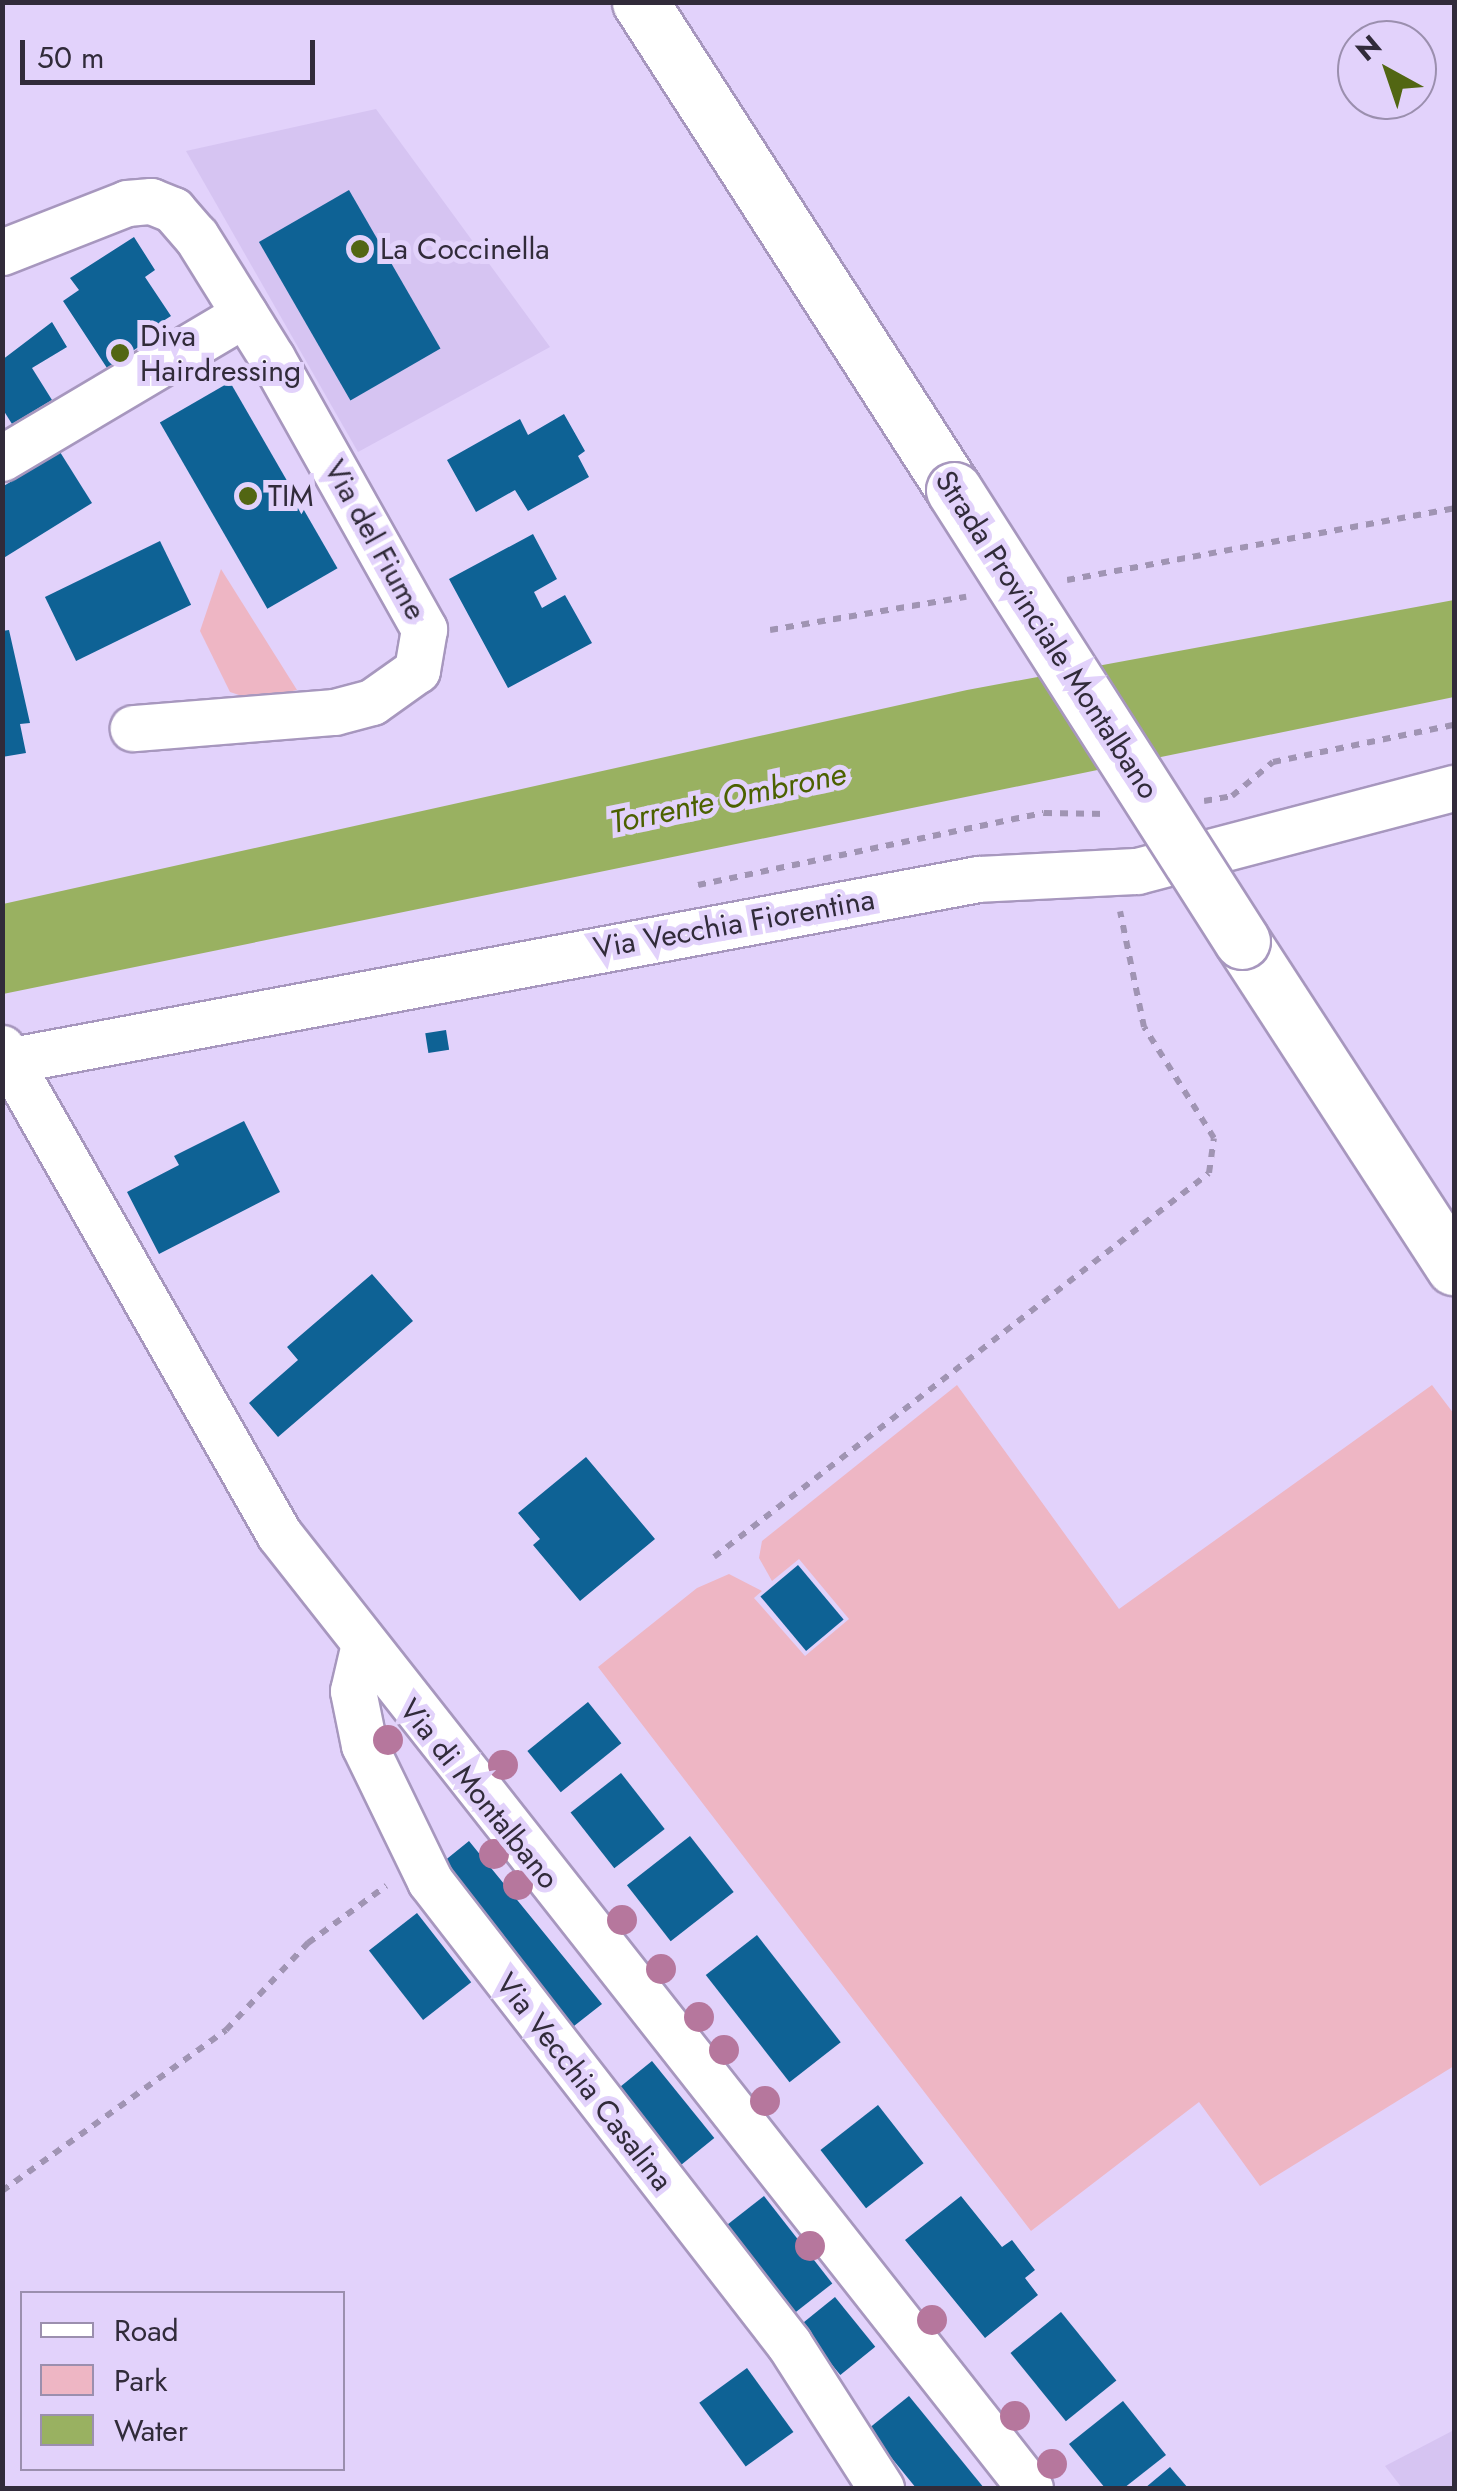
<!DOCTYPE html>
<style>
body{margin:0}
#map{position:relative;width:1457px;height:2491px;overflow:hidden;background:#e2d2fb;font-family:Jost,sans-serif}
div>[style]{position:absolute}
[style*='--x']{left:calc(var(--x)*1px);top:calc(var(--y)*1px);width:calc(var(--w)*1px);rotate:calc(var(--a)*1deg)}
.built>*{inset:0;background:#d6c4f2}
.green>*{inset:0;background:#eeb6c4}
.water>*{inset:0;background:#99b161}
.building>*{inset:0;background:#0e6295;transform-origin:0 0}
.path>*{height:6px;margin-top:-3px;transform-origin:0;background:repeating-linear-gradient(90deg,#a094b3 0 8px,transparent 0 16px)}
.roads{filter:drop-shadow(2px 0 #a797be) drop-shadow(-2px 0 #a797be) drop-shadow(0 2px #a797be) drop-shadow(0 -2px #a797be)}
.minor>*{height:45px;margin:-22.5px;padding:0 22.5px;transform-origin:22.5px;border-radius:22.5px;background:#fff}
.secondary>*{height:55px;margin:-27.5px;padding:0 27.5px;transform-origin:27.5px;border-radius:27.5px;background:#fff}
.bridges{filter:drop-shadow(2px 0 #a797be) drop-shadow(-2px 0 #a797be) drop-shadow(0 2px #a797be) drop-shadow(0 -2px #a797be)}
.secondary-bridge>*{height:55px;margin:-27.5px;padding:0 27.5px;transform-origin:27.5px;border-radius:27.5px;background:#fff}
.trees>*{width:30px;height:30px;margin:-15px;border-radius:50%;background:#b6779d}
.dots>*{width:28px;height:28px;translate:-50% -50%;box-sizing:border-box;border:5px solid #e2d2fb;border-radius:50%}
span{translate:-50% -50%;white-space:nowrap;text-align:center;line-height:1.15;-webkit-text-stroke:10px #e2d2fb;paint-order:stroke}
.poi-label{font-size:30px;color:#312b3a}
.left{translate:0 -50%;text-align:left}
.street-label{font-size:30px;color:#312b3a}
.water-label{font-size:32px;color:#4c6101;font-style:italic}
.frame{position:absolute;inset:0;border:5px solid #312b3a;pointer-events:none}
.legend{position:absolute;left:20px;top:2291px;width:325px;height:180px;box-sizing:border-box;background:#e2d2fb;border:2px solid #9b8fae;margin:0;padding:12px 18px;list-style:none;font-size:30px;color:#312b3a}
.legend li{display:flex;align-items:center;gap:20px;height:50px}
.legend b{width:50px;border:2px solid #9b8fae}
.north{position:absolute;left:1337px;top:20px;width:100px;height:100px;box-sizing:border-box;background:#e2d2fb;border:2px solid #9b8fae;border-radius:50%;rotate:320deg;font-size:28px;font-weight:700;line-height:40px;text-align:center;color:#312b3a}
.north::after{content:'';display:block;margin:auto;width:35px;height:45px;background:#526613;clip-path:polygon(50% 0,100% 100%,50% 72%,0 100%)}
.scale{position:absolute;left:20px;top:40px;width:295px;height:45px;box-sizing:border-box;border:5px solid #312b3a;border-top:0;padding-left:12px;font-size:30px;line-height:35px;white-space:nowrap;color:#312b3a;-webkit-text-stroke:8px #e2d2fb;paint-order:stroke}
</style>
<div id="map">
<div class="built">
<div style="clip-path:polygon(376px 109px,550px 347px,358px 452px,186px 151px)"></div>
<div style="clip-path:polygon(1454px 2430px,1454px 2488px,1402px 2488px,1385px 2466px)"></div>
</div>
<div class="green">
<div style="clip-path:polygon(221px 569px,297px 690px,254px 700px,230px 692px,200px 631px)"></div>
<div style="clip-path:polygon(957px 1385px,1119px 1609px,1432px 1385px,1454px 1414px,1454px 2066px,1260px 2186px,1199px 2102px,1031px 2231px,598px 1667px,697px 1588px,729px 1574px,762px 1591px,754px 1598px,805px 1656px,849px 1619px,799px 1559px,772px 1581px,759px 1558px,762px 1541px)"></div>
</div>
<div class="water">
<div style="clip-path:polygon(1454px 600px,1454px 697px,3px 994px,3px 904px,967px 690px)"></div>
</div>
<div class="building">
<div style="left:349px;top:190px;width:183px;height:104px;rotate:60deg"></div>
<div style="clip-path:polygon(134px 237px,155px 270px,145px 277px,171px 316px,144px 333px,149px 340px,107px 368px,63px 301px,79px 290px,70px 278px)"></div>
<div style="clip-path:polygon(52px 322px,67px 347px,32px 368px,52px 400px,12px 424px,2px 408px,2px 360px)"></div>
<div style="left:230px;top:382px;width:215px;height:81px;rotate:60deg"></div>
<div style="clip-path:polygon(564px 414px,585px 451px,578px 456px,589px 477px,528px 511px,515px 490px,476px 512px,447px 460px,520px 419px,528px 435px)"></div>
<div style="clip-path:polygon(60px 452px,92px 503px,2px 559px,2px 487px)"></div>
<div style="clip-path:polygon(533px 534px,557px 579px,534px 592px,542px 608px,565px 595px,592px 643px,508px 688px,449px 579px)"></div>
<div style="left:160px;top:541px;width:71px;height:128px;rotate:64deg"></div>
<div style="clip-path:polygon(9px 630px,30px 723px,20px 724px,26px 753px,2px 757px,2px 631px)"></div>
<div style="left:446px;top:1030px;width:20px;height:21px;rotate:81deg"></div>
<div style="clip-path:polygon(244px 1121px,280px 1192px,159px 1254px,127px 1192px,179px 1165px,174px 1156px)"></div>
<div style="clip-path:polygon(372px 1274px,413px 1321px,278px 1437px,249px 1403px,298px 1360px,287px 1347px)"></div>
<div style="clip-path:polygon(586px 1457px,655px 1539px,580px 1601px,533px 1545px,540px 1539px,518px 1513px)"></div>
<div style="left:798px;top:1565px;width:71px;height:49px;rotate:50deg"></div>
<div style="left:588px;top:1702px;width:53px;height:78px;rotate:51deg"></div>
<div style="left:621px;top:1773px;width:71px;height:64px;rotate:52deg"></div>
<div style="left:690px;top:1836px;width:71px;height:80px;rotate:52deg"></div>
<div style="clip-path:polygon(469px 1841px,602px 2004px,574px 2026px,551px 1998px,547px 2001px,443px 1862px)"></div>
<div style="left:417px;top:1913px;width:88px;height:61px;rotate:52deg"></div>
<div style="left:757px;top:1935px;width:136px;height:65px;rotate:52deg"></div>
<div style="left:652px;top:2061px;width:99px;height:48px;rotate:51deg"></div>
<div style="left:878px;top:2105px;width:74px;height:73px;rotate:52deg"></div>
<div style="left:764px;top:2196px;width:111px;height:58px;rotate:52deg"></div>
<div style="clip-path:polygon(961px 2196px,1002px 2247px,1012px 2240px,1035px 2270px,1025px 2278px,1038px 2295px,985px 2338px,905px 2240px)"></div>
<div style="left:835px;top:2297px;width:64px;height:45px;rotate:51deg"></div>
<div style="left:1061px;top:2312px;width:88px;height:65px;rotate:51deg"></div>
<div style="left:747px;top:2368px;width:79px;height:59px;rotate:54deg"></div>
<div style="clip-path:polygon(909px 2396px,984px 2488px,916px 2488px,868px 2429px)"></div>
<div style="clip-path:polygon(1123px 2401px,1166px 2455px,1124px 2488px,1105px 2488px,1069px 2444px)"></div>
<div style="clip-path:polygon(1170px 2467px,1188px 2488px,1145px 2488px)"></div>
</div>
<div class="path">
<div style="--x:1067;--y:580;--w:394;--a:-10.5"></div>
<div style="--x:770;--y:630;--w:199;--a:-9.6"></div>
<div style="--x:1204;--y:801;--w:28;--a:-10"></div>
<div style="--x:1232;--y:796;--w:53;--a:-39.7"></div>
<div style="--x:1273;--y:762;--w:185;--a:-11.6"></div>
<div style="--x:698;--y:885;--w:353;--a:-11.8"></div>
<div style="--x:1044;--y:813;--w:64;--a:0.9"></div>
<div style="--x:714;--y:1557;--w:626;--a:-37.8"></div>
<div style="--x:1209;--y:1173;--w:35;--a:-82"></div>
<div style="--x:1214;--y:1138;--w:131;--a:-122.2"></div>
<div style="--x:1144;--y:1027;--w:118;--a:-101.7"></div>
<div style="--x:2;--y:2191;--w:276;--a:-35.7"></div>
<div style="--x:226;--y:2030;--w:120;--a:-46.7"></div>
<div style="--x:308;--y:1943;--w:97;--a:-36.2"></div>
</div>
<div class="roads">
<div class="minor">
<div style="--x:2;--y:252;--w:134;--a:-21.4"></div>
<div style="--x:127;--y:203;--w:24;--a:-5"></div>
<div style="--x:151;--y:201;--w:24;--a:22"></div>
<div style="--x:173;--y:210;--w:35;--a:49"></div>
<div style="--x:196;--y:236;--w:144;--a:58.1"></div>
<div style="--x:272;--y:358;--w:311;--a:60.7"></div>
<div style="--x:424;--y:629;--w:42;--a:99.7"></div>
<div style="--x:417;--y:670;--w:55;--a:144.6"></div>
<div style="--x:372;--y:702;--w:39;--a:165"></div>
<div style="--x:334;--y:712;--w:202;--a:175.4"></div>
<div style="--x:2;--y:458;--w:282;--a:-30.7"></div>
<div style="--x:2;--y:1048;--w:559;--a:60.32"></div>
<div style="--x:279;--y:1534;--w:1214;--a:51.79"></div>
<div style="--x:2;--y:1062;--w:993;--a:-10.62"></div>
<div style="--x:978;--y:879;--w:159;--a:-2.9"></div>
<div style="--x:1137;--y:871;--w:328;--a:-14.7"></div>
<div style="--x:363;--y:1648;--w:44;--a:103.1"></div>
<div style="--x:353;--y:1691;--w:55;--a:78.5"></div>
<div style="--x:364;--y:1745;--w:151;--a:64.1"></div>
<div style="--x:430;--y:1881;--w:586;--a:52.21"></div>
<div style="--x:789;--y:2344;--w:171;--a:57.4"></div>
</div>
<div class="secondary">
<div style="--x:640;--y:2;--w:580;--a:57.24"></div>
<div style="--x:1242;--y:941;--w:389;--a:57"></div>
</div>
</div>
<div class="bridges">
<div class="secondary-bridge">
<div style="--x:954;--y:490;--w:535;--a:57.44"></div>
</div>
</div>
<div class="trees">
<div style="left:388px;top:1740px"></div>
<div style="left:503px;top:1765px"></div>
<div style="left:494px;top:1854px"></div>
<div style="left:518px;top:1885px"></div>
<div style="left:622px;top:1920px"></div>
<div style="left:661px;top:1969px"></div>
<div style="left:699px;top:2017px"></div>
<div style="left:724px;top:2050px"></div>
<div style="left:765px;top:2101px"></div>
<div style="left:810px;top:2246px"></div>
<div style="left:932px;top:2320px"></div>
<div style="left:1015px;top:2416px"></div>
<div style="left:1052px;top:2464px"></div>
</div>
<div class="dots">
<div style="left:360px;top:249px;background:#526613"></div>
<div style="left:120px;top:353px;background:#526613"></div>
<div style="left:248px;top:496px;background:#526613"></div>
</div>
<div class="poi-label">
<span class="left" style="left:380px;top:249px">La Coccinella</span>
<span class="left" style="left:140px;top:353px">Diva<br>Hairdressing</span>
<span class="left" style="left:268px;top:496px">TIM</span>
</div>
<div class="street-label">
<span style="left:375px;top:540px;rotate:61deg">Via del Fiume</span>
<span style="left:1047px;top:635px;rotate:57deg">Strada Provinciale Montalbano</span>
<span style="left:734px;top:924px;rotate:-10deg">Via Vecchia Fiorentina</span>
<span style="left:479px;top:1794px;rotate:51deg">Via di Montalbano</span>
<span style="left:584px;top:2082px;rotate:52deg">Via Vecchia Casalina</span>
</div>
<div class="water-label">
<span style="left:728px;top:798px;rotate:-12deg">Torrente Ombrone</span>
</div>
<div class="frame"></div>
<ul class="legend">
<li><b style="height:12px;background:#fff"></b>Road</li>
<li><b style="height:28px;background:#eeb6c4"></b>Park</li>
<li><b style="height:28px;background:#99b161"></b>Water</li>
</ul>
<div class="north">N</div>
<div class="scale">50 m</div>
</div>
